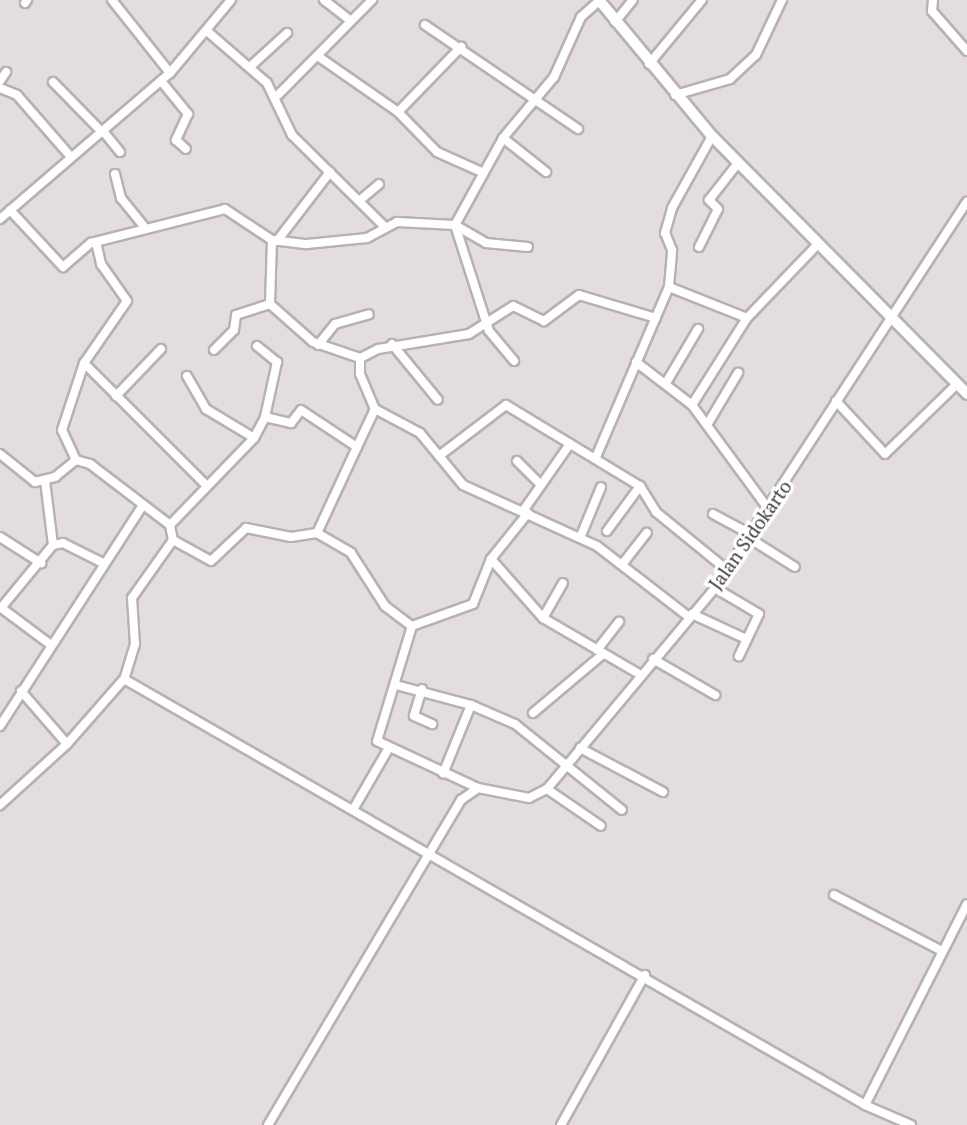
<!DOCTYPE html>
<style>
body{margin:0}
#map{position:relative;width:967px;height:1125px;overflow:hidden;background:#e4dddd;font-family:"PT Serif",serif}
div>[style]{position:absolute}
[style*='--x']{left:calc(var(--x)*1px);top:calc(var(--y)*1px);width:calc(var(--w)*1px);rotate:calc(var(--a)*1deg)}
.roads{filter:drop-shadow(2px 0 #b8b1b1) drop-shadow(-2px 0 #b8b1b1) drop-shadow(0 2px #b8b1b1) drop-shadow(0 -2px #b8b1b1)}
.minor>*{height:8px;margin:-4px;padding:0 4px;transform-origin:4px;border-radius:4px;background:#fff}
.secondary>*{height:10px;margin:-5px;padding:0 5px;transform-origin:5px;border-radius:5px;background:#fff}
span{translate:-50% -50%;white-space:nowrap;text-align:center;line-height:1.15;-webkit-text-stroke:7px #fff;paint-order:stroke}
.street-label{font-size:19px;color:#3f3c3c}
</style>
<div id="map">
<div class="roads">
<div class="minor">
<div style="--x:112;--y:0;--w:93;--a:51.5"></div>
<div style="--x:324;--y:0;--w:34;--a:38"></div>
<div style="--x:933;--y:0;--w:11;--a:95"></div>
<div style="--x:932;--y:11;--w:53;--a:48.8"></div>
<div style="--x:25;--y:3;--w:4;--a:-56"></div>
<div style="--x:615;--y:22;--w:28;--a:-51"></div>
<div style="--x:425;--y:25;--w:185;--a:34.2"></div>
<div style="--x:207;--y:31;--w:79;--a:40.9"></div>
<div style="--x:267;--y:83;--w:58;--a:64.3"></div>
<div style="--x:292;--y:135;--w:131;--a:44.7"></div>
<div style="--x:319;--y:57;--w:96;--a:34.8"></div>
<div style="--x:398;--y:112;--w:56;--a:45.7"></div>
<div style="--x:437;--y:152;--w:51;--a:24.1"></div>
<div style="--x:649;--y:64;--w:83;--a:-50.4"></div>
<div style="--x:251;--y:66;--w:49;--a:-42.5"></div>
<div style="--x:0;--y:81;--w:11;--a:-56"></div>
<div style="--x:161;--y:81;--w:43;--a:50.7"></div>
<div style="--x:188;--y:114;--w:29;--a:115"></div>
<div style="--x:176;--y:140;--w:13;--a:42"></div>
<div style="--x:53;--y:82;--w:70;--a:45.6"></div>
<div style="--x:0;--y:88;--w:18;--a:22"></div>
<div style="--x:17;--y:95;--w:82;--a:48.9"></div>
<div style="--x:278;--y:95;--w:134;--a:-45.3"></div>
<div style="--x:675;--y:95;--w:57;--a:-16.2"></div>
<div style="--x:730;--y:79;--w:35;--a:-43"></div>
<div style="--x:756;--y:55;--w:61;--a:-64.7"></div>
<div style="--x:398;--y:112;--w:91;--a:-45.9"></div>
<div style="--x:103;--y:131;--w:27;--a:51"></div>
<div style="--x:503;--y:138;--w:55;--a:38.3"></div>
<div style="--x:115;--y:174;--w:25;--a:76"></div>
<div style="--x:121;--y:198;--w:36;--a:51"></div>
<div style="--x:359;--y:201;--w:26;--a:-40"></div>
<div style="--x:10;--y:210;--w:78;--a:47.1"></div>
<div style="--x:63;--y:267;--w:37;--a:-41"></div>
<div style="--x:91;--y:243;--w:138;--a:-14.2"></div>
<div style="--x:225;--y:209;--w:56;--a:33.4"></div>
<div style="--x:272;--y:240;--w:35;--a:7"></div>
<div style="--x:307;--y:244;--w:60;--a:-5.7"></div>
<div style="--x:367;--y:238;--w:34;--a:-28"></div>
<div style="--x:397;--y:222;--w:58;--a:3"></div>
<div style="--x:455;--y:225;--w:99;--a:-61.1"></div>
<div style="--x:503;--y:138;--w:80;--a:-50.1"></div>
<div style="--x:554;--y:77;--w:66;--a:-65.8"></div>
<div style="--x:581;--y:17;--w:24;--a:-42"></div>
<div style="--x:0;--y:219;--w:224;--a:-40.7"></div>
<div style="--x:170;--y:73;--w:95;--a:-50.1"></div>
<div style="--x:455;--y:225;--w:111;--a:72.2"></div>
<div style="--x:489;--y:331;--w:39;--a:50"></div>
<div style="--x:455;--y:225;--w:36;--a:30"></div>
<div style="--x:486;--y:243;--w:42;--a:5.4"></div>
<div style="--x:272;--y:240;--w:64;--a:91.8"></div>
<div style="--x:270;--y:304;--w:57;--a:41.5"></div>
<div style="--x:313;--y:342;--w:50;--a:18.8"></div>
<div style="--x:277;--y:241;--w:87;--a:-52.5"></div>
<div style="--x:96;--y:242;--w:23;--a:77"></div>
<div style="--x:101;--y:264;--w:45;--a:54.9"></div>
<div style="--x:127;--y:301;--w:75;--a:124.7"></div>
<div style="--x:84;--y:363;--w:170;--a:45"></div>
<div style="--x:699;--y:247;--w:42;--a:-63.4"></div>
<div style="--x:718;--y:209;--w:13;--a:-135"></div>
<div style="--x:709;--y:200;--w:47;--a:-51.9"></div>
<div style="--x:669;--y:287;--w:84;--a:21.7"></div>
<div style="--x:747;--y:318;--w:103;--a:-46.2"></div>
<div style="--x:656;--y:318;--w:80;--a:-163.4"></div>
<div style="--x:579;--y:295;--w:44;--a:143.4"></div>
<div style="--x:544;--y:321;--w:34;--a:-154"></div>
<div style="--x:513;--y:306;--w:52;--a:147.5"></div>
<div style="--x:469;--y:334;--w:92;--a:170.6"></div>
<div style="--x:378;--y:349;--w:20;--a:153"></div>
<div style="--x:360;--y:358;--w:16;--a:90"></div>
<div style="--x:360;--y:374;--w:38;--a:67"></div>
<div style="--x:375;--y:409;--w:51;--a:28.1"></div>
<div style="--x:420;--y:433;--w:67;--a:50.4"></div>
<div style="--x:463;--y:485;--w:147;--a:24.5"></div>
<div style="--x:597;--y:546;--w:116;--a:37.7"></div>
<div style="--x:392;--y:344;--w:72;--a:50.6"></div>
<div style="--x:318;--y:345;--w:27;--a:-51"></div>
<div style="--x:335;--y:324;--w:35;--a:-16"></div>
<div style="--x:257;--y:346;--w:26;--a:39"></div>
<div style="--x:277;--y:362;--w:56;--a:102.3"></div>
<div style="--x:214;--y:350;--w:28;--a:-45"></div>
<div style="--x:234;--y:330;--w:15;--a:-82"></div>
<div style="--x:236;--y:315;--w:36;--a:-18"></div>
<div style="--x:636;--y:362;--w:71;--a:37.5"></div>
<div style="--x:692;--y:405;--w:130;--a:53.7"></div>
<div style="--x:187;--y:376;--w:38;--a:60"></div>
<div style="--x:206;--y:409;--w:56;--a:31.1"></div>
<div style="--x:666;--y:383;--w:63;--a:-59.3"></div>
<div style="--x:116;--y:396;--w:65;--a:-46.2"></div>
<div style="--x:836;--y:401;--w:72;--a:47.2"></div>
<div style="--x:885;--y:454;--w:100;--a:-44.2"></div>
<div style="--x:692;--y:405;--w:103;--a:-57.7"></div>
<div style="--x:707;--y:425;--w:61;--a:-59.2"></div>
<div style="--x:357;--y:447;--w:42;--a:-64.7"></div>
<div style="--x:0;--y:454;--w:45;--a:38.7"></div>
<div style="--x:35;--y:482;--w:21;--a:-14"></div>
<div style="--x:55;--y:477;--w:27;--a:-39"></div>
<div style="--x:76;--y:460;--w:15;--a:16"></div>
<div style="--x:90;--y:464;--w:101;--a:37.3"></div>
<div style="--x:170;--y:525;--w:15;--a:79"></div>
<div style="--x:173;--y:540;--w:71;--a:125.3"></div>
<div style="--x:132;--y:598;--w:46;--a:86.3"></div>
<div style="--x:135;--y:644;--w:37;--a:107"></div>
<div style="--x:124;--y:679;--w:86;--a:131.2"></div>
<div style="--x:67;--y:744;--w:91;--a:137.7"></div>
<div style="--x:439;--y:456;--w:84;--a:-37.3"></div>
<div style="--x:506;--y:405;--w:157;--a:31.2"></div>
<div style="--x:640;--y:486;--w:31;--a:58"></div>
<div style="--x:656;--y:512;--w:92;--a:39.2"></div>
<div style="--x:596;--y:457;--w:185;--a:-66.8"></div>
<div style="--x:669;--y:287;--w:37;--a:-85"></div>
<div style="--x:672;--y:250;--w:18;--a:-112"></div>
<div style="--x:665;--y:233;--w:26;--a:-74"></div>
<div style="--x:672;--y:208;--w:82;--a:-60.9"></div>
<div style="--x:76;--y:460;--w:33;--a:-115"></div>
<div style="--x:62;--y:430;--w:71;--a:-71.8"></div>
<div style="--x:517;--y:461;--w:34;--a:45"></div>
<div style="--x:523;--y:511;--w:82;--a:-55"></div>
<div style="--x:528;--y:513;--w:59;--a:128.8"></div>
<div style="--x:491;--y:559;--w:48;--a:111.8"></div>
<div style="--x:473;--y:604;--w:65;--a:160.2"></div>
<div style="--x:412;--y:626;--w:120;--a:106.9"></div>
<div style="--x:377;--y:741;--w:111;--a:25"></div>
<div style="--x:478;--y:788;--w:52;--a:11.1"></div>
<div style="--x:529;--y:798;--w:20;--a:-27"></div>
<div style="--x:547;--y:789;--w:262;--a:-50.1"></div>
<div style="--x:715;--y:588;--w:461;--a:-56.9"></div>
<div style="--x:713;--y:514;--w:44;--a:28.3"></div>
<div style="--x:170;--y:525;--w:121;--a:-46"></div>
<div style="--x:254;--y:438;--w:24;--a:-62"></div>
<div style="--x:265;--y:417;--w:27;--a:13"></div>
<div style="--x:291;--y:423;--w:16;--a:-52"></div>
<div style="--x:301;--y:410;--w:67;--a:33.5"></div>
<div style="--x:357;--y:447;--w:95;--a:114.9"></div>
<div style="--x:607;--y:531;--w:56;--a:-53.7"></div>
<div style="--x:0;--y:537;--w:49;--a:32.4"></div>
<div style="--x:580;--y:538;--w:55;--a:-67.6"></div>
<div style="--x:749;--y:538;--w:54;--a:32.2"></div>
<div style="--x:173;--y:540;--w:43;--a:28.9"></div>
<div style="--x:211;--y:561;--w:48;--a:-43.3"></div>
<div style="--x:246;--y:528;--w:46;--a:11.3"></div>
<div style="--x:291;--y:537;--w:26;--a:-9"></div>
<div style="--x:317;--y:533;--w:39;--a:30"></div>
<div style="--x:351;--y:553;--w:63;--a:57.3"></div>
<div style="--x:385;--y:606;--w:34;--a:37"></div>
<div style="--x:53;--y:545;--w:10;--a:-11"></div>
<div style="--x:63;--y:543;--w:45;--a:26.6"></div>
<div style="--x:491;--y:559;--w:79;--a:48.6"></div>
<div style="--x:543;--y:618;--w:113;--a:30.2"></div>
<div style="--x:624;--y:562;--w:37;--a:-52"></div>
<div style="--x:715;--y:588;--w:51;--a:30.6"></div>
<div style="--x:759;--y:614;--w:47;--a:115.5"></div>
<div style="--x:0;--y:607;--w:64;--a:36.7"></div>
<div style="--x:1;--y:608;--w:82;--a:-50.5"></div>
<div style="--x:53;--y:545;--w:64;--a:-97.1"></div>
<div style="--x:692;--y:614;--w:60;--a:24.8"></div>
<div style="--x:543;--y:618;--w:40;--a:-60.3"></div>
<div style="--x:597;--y:650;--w:36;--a:-52"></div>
<div style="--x:653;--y:659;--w:72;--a:30.1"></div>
<div style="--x:124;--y:679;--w:855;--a:29.89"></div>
<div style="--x:396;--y:685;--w:78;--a:14.9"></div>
<div style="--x:471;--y:705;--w:74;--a:112.1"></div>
<div style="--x:422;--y:689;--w:28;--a:107"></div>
<div style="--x:414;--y:716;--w:20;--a:24"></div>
<div style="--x:21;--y:691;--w:70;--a:49"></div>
<div style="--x:471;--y:705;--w:48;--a:23.4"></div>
<div style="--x:515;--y:724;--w:137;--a:38.8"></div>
<div style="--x:533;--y:713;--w:92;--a:-40.1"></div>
<div style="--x:0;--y:726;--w:263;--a:-57.1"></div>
<div style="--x:580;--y:748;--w:94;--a:27.9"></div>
<div style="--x:547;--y:789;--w:65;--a:34.4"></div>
<div style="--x:354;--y:808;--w:66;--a:-59.9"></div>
<div style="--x:834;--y:895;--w:122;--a:27.4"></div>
<div style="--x:268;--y:1125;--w:378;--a:-59.3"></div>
<div style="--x:461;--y:800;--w:21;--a:-35"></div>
<div style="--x:561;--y:1125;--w:172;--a:-60.8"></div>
<div style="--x:911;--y:1125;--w:50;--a:-156.5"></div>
<div style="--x:865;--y:1105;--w:225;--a:-63.1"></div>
</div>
<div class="secondary">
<div style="--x:599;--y:0;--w:177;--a:50.3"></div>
<div style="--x:712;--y:136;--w:363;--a:45.3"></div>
</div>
</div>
<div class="street-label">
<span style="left:750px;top:535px;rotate:-55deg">Jalan Sidokarto</span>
</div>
</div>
